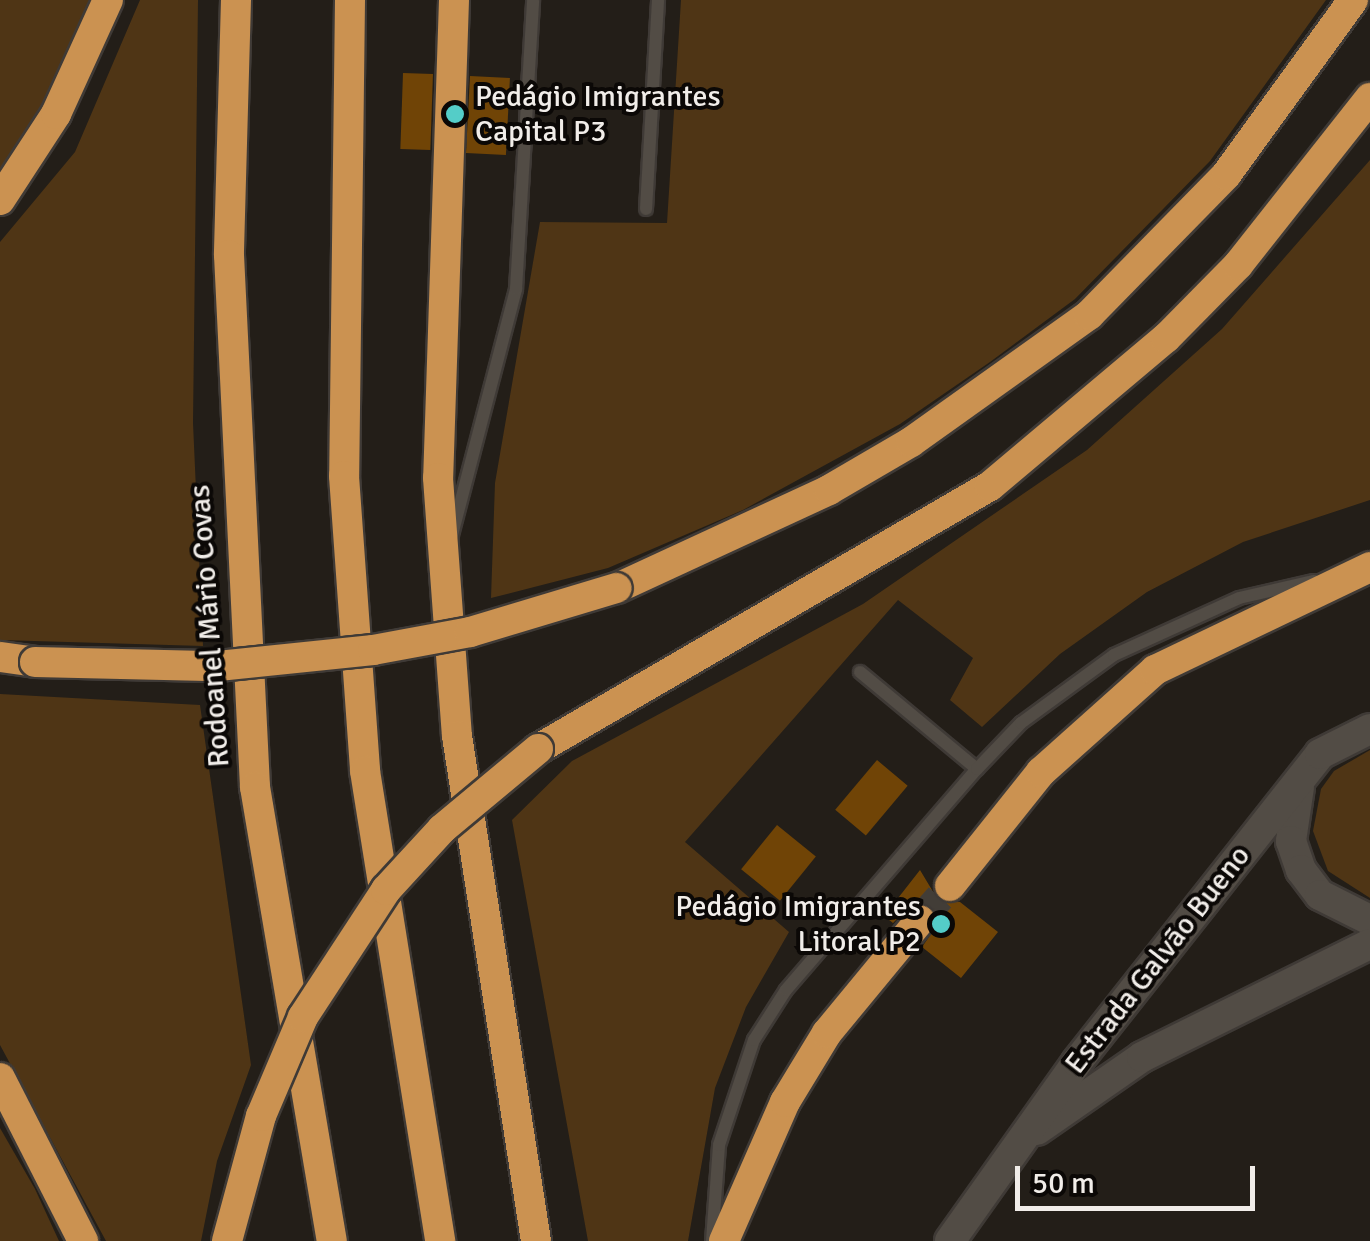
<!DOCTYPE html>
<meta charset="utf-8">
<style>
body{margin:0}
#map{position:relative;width:1370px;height:1241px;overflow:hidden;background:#231e18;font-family:Signika,sans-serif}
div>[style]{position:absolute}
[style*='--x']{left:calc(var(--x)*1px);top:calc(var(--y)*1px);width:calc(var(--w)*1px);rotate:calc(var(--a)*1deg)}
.green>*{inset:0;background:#4f3515}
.building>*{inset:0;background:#704406;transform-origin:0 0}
.highway-tunnel>*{height:30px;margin-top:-15px;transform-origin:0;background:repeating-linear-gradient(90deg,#423d37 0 30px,transparent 0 45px)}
.roads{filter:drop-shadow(2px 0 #3f3a36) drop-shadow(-2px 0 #3f3a36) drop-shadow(0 2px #3f3a36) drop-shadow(0 -2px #3f3a36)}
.lane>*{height:12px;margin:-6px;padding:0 6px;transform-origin:6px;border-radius:6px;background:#524c45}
.secondary>*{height:30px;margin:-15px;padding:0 15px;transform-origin:15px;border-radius:15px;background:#524c45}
.highway>*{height:30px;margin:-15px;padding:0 15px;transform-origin:15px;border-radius:15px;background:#cb9251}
.bridges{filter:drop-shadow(2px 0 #3f3a36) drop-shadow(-2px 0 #3f3a36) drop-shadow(0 2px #3f3a36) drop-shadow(0 -2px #3f3a36)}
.highway-bridge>*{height:30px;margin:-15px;padding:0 15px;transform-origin:15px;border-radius:15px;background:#cb9251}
.dots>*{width:28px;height:28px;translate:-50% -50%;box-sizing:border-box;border:5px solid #0b0806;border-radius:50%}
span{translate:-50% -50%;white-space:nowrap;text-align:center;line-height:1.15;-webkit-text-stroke:8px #0b0806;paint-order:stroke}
.poi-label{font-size:30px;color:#f1ede9}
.left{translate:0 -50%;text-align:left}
.right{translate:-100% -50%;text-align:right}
.street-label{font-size:30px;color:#f1ede9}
.scale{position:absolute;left:1015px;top:1166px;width:240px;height:45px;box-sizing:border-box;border:5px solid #f1ede9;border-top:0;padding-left:12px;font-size:30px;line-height:35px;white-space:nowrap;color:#f1ede9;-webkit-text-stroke:8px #0b0806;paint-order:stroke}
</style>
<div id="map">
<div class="green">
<div style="clip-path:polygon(0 0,94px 0,45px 114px,0 180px)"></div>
<div style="clip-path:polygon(140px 0,198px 0,193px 423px,203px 646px,0 640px,0 242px,75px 152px)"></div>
<div style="clip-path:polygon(681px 0,1326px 0,1210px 161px,1075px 299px,990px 362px,900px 424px,743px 510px,608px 568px,491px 598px,495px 483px,540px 222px,667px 223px)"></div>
<div style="clip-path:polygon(1370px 160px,1370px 500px,1243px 542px,1147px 592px,1060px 654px,982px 727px,950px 700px,973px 658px,898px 600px,685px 842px,789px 932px,746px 1007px,715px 1088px,688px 1241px,588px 1241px,512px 820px,572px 761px,863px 604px,1087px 450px,1222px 329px)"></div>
<div style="clip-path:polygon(0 694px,200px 705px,251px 1065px,217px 1161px,201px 1241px,106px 1241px,0 1045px)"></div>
<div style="clip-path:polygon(1370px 750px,1370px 898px,1328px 871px,1313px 831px,1321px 789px,1334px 771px)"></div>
<div style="clip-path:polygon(0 1128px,35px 1189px,59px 1241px,0 1241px)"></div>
</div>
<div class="building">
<div style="left:403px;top:73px;width:30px;height:76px;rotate:2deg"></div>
<div style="left:470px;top:76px;width:40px;height:77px;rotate:3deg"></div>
<div style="left:877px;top:760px;width:40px;height:65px;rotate:40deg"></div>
<div style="left:777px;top:825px;width:50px;height:57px;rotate:39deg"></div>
<div style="clip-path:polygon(920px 870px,938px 900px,960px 902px,998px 932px,961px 978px,922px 947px,938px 924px,931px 905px,913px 903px,893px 923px,884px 916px)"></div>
</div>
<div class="highway-tunnel">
<div style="--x:920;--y:920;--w:45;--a:-48.6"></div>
</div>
<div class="roads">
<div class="lane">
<div style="--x:646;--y:209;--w:209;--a:-86.7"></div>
<div style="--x:452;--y:535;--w:254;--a:-75.4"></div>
<div style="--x:516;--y:289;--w:289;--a:-86.6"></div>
<div style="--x:860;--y:672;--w:152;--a:39.7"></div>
<div style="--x:712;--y:1241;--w:96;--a:-85.8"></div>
<div style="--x:719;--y:1145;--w:111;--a:-71.6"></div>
<div style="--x:754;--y:1040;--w:59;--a:-57.4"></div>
<div style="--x:786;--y:990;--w:292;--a:-49.2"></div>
<div style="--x:977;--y:769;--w:64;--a:-46.3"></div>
<div style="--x:1021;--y:723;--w:115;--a:-36.2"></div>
<div style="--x:1114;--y:655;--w:137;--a:-24.5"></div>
<div style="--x:1239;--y:598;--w:77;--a:-12.8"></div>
</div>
<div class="secondary">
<div style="--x:1299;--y:787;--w:55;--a:98.4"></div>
<div style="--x:1291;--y:841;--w:31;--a:71"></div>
<div style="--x:1301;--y:870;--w:31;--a:53"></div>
<div style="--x:1320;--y:895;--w:56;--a:26.6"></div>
<div style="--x:1037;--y:1130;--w:128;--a:-34.8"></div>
<div style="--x:1142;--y:1057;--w:254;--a:-26.4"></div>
<div style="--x:950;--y:1241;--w:219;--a:-54.6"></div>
<div style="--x:1077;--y:1062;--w:392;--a:-51.7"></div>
<div style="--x:1320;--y:754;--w:56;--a:-26.6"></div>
</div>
<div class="highway">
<div style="--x:236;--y:0;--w:255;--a:91.6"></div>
<div style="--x:229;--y:255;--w:533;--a:87.2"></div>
<div style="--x:255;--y:787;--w:460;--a:80.4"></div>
<div style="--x:350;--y:0;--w:476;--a:90.7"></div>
<div style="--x:344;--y:476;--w:296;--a:85.9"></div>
<div style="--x:365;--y:771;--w:476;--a:80.9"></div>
<div style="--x:454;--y:0;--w:478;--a:91.9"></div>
<div style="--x:438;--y:478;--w:259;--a:85.8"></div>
<div style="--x:457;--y:736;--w:511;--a:81.11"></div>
<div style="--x:0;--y:200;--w:103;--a:-56.9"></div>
<div style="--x:56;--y:114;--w:125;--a:-65.5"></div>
<div style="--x:617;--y:588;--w:234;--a:-24.8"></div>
<div style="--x:829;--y:490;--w:95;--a:-30.3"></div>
<div style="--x:911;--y:442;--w:219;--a:-35.5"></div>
<div style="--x:1089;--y:315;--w:196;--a:-45.6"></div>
<div style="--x:1226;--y:175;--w:216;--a:-54"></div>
<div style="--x:0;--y:657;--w:35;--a:8"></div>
<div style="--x:538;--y:749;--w:523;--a:-30.19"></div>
<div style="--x:990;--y:486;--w:230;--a:-40.1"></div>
<div style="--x:1166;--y:338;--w:103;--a:-45.4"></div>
<div style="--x:1238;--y:265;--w:213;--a:-51.7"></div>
<div style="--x:950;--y:886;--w:146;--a:-51.4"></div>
<div style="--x:1041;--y:772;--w:153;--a:-41.8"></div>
<div style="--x:1155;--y:670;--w:238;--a:-25.6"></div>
<div style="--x:0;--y:1078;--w:183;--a:63"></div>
<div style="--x:724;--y:1241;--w:152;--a:-66.3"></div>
<div style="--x:785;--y:1102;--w:81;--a:-58.7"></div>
<div style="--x:827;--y:1033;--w:146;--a:-50.5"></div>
</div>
</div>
<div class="bridges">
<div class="highway-bridge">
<div style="--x:35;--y:662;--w:183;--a:1.3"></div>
<div style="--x:218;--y:666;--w:156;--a:-5.9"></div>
<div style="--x:373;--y:650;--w:99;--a:-10.5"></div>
<div style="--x:470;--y:632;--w:153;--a:-16.7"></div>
<div style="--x:227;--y:1241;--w:130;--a:-74.8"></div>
<div style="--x:261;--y:1116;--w:108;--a:-67"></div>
<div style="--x:303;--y:1017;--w:152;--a:-56.8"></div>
<div style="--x:386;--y:890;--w:83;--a:-47.4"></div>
<div style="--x:442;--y:829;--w:125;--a:-39.8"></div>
</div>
</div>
<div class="dots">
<div style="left:455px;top:114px;background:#54cdc8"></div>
<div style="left:941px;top:924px;background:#54cdc8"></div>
</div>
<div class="poi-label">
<span class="left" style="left:475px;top:114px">Pedágio Imigrantes<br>Capital P3</span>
<span class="right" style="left:921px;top:924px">Pedágio Imigrantes<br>Litoral P2</span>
</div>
<div class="street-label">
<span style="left:210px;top:626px;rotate:-94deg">Rodoanel Mário Covas</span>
<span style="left:1158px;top:960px;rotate:-52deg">Estrada Galvão Bueno</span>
</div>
<div class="scale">50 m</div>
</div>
